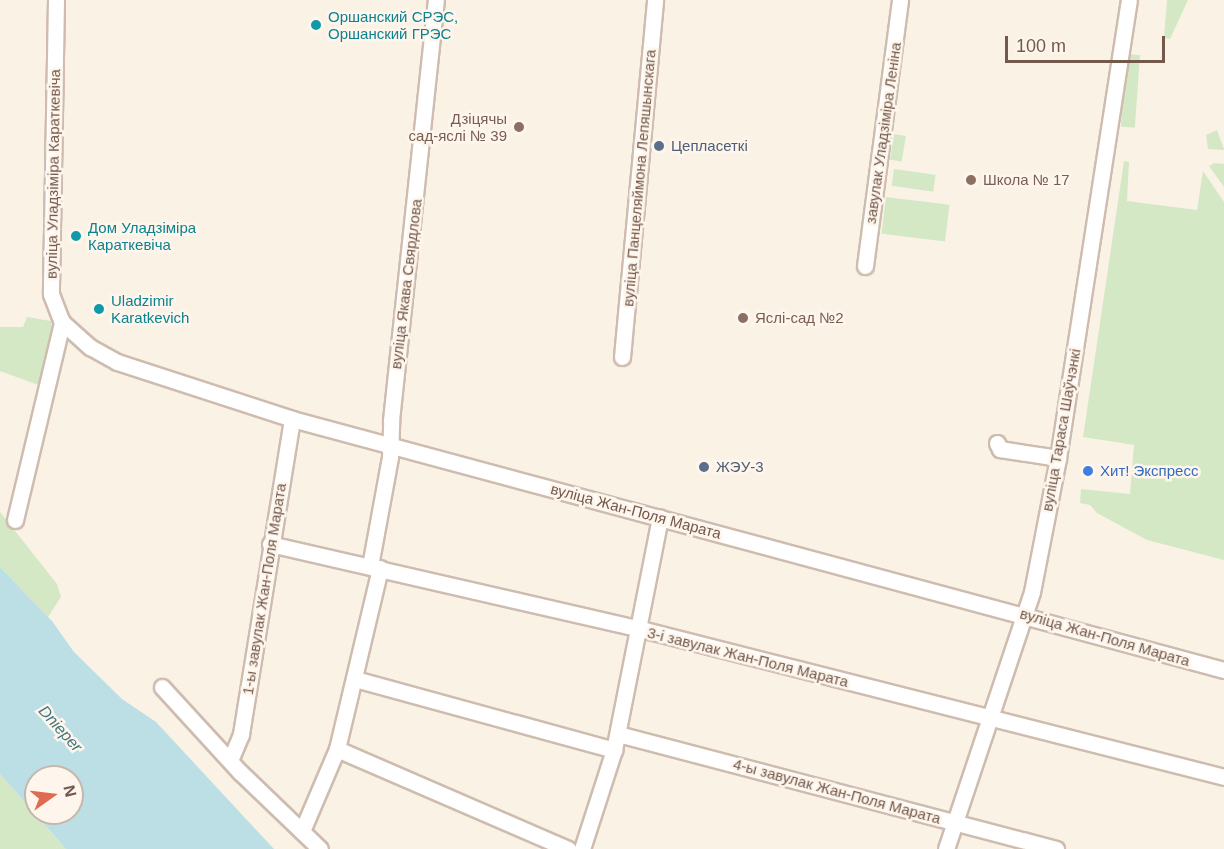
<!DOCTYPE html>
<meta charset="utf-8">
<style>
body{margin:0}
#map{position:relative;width:1224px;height:849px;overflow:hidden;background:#fbf2e6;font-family:Arial,sans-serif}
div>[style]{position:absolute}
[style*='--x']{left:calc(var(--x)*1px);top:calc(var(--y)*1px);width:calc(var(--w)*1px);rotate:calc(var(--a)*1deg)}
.green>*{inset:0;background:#d4e8c5;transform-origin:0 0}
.water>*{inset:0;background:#bbdfe4}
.roads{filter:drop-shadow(2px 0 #cebcaf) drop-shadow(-2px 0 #cebcaf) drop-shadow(0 2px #cebcaf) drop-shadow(0 -2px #cebcaf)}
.minor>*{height:15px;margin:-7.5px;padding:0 7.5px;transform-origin:7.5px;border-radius:7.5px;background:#fff}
.dots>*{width:16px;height:16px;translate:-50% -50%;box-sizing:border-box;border:3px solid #fef6ec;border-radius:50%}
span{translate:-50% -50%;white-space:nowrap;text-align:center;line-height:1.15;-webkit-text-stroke:5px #fef6ec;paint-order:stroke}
.culture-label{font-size:15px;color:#0d838f}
.left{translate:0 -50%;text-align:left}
.education-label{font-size:15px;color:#785e54}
.right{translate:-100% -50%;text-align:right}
.street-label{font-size:15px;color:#73584c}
.service-label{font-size:15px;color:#4e5e75}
.shop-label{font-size:15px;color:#366cbe}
.water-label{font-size:16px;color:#43777f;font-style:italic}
.north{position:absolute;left:24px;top:765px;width:60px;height:60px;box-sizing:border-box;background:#fef6ec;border:2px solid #c6b7ac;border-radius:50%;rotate:76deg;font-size:16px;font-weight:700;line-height:24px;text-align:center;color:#73584c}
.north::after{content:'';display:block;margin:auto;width:21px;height:27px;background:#df6b51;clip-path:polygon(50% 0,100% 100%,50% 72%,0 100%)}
.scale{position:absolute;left:1005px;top:36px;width:160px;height:27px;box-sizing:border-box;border:3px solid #73584c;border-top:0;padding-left:8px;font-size:18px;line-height:21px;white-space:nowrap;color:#73584c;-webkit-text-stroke:4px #fef6ec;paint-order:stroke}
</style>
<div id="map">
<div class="green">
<div style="clip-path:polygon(1167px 0,1188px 0,1170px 39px,1164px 38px)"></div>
<div style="left:1126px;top:54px;width:14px;height:73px;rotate:4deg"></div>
<div style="clip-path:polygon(1217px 130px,1224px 149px,1224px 150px,1208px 149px,1206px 135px)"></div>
<div style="left:894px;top:134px;width:12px;height:26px;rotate:9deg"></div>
<div style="clip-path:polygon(1124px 161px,1129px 162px,1127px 201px,1197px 210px,1203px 171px,1224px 202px,1224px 560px,1147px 540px,1097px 513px,1090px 505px,1080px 503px,1081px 489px,1130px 494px,1134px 445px,1083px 437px)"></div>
<div style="clip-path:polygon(1214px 163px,1224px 164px,1224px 187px,1209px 166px)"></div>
<div style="left:894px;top:169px;width:42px;height:17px;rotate:8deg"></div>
<div style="left:886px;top:197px;width:64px;height:37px;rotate:7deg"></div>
<div style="clip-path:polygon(27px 317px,51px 321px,53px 334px,41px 386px,0 371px,0 327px,23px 327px)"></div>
<div style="clip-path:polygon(0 512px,57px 584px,61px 597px,48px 617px,0 567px)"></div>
<div style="clip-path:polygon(0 774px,49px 830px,66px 849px,0 849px)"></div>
</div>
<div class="water">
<div style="clip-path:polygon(evenodd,0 567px,52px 621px,74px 652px,122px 699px,156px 722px,274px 849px,66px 849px,0 774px,0 567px,36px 777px,72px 777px,72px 813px,36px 813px,36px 777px)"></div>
</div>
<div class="roads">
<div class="minor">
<div style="--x:56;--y:0;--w:294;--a:91"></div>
<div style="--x:51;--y:294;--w:30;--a:69"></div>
<div style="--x:62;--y:322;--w:38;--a:42"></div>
<div style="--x:90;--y:347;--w:31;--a:29"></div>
<div style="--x:117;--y:362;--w:184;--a:18"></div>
<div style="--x:292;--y:419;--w:965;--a:15.07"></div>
<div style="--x:865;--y:266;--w:268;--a:-82.5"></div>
<div style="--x:622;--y:357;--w:359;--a:-84.7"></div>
<div style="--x:997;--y:443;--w:7;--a:63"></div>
<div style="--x:1000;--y:449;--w:59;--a:8.8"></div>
<div style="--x:15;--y:520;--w:204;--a:-76.6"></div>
<div style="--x:270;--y:544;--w:376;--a:12.9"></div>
<div style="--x:637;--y:628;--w:606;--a:14.24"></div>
<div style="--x:370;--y:566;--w:111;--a:-79.6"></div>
<div style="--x:390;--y:457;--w:37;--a:-88"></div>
<div style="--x:391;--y:420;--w:422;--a:-83.9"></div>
<div style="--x:355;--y:679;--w:269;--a:15.3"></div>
<div style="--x:162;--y:687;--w:115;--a:47.5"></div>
<div style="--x:240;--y:772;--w:111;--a:43.9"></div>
<div style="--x:618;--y:734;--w:453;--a:14.7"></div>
<div style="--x:337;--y:749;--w:252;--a:23.4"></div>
<div style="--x:231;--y:758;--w:26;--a:-67"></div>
<div style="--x:241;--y:734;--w:319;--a:-80.8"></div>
<div style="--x:302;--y:831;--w:89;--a:-66.9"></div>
<div style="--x:337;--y:749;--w:186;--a:-76.6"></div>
<div style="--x:582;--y:849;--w:104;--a:-72.1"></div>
<div style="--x:614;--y:750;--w:237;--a:-78.8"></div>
<div style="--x:946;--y:849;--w:271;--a:-71.5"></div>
<div style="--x:1032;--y:592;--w:136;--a:-79"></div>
<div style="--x:1058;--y:458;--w:463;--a:-81.2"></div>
</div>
</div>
<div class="dots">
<div style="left:316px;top:25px;background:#0f9aa8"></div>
<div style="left:519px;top:127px;background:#8d6e63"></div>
<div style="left:659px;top:146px;background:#5c6f8a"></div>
<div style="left:971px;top:180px;background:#8d6e63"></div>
<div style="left:76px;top:236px;background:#0f9aa8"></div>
<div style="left:99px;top:309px;background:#0f9aa8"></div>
<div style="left:743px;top:318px;background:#8d6e63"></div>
<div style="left:704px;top:467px;background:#5c6f8a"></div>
<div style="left:1088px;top:471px;background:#3f7fe0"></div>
</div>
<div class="culture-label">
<span class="left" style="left:328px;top:25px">Оршанский СРЭС,<br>Оршанский ГРЭС</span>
<span class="left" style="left:88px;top:236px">Дом Уладзіміра<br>Караткевіча</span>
<span class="left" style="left:111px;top:309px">Uladzimir<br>Karatkevich</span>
</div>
<div class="education-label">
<span class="right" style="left:507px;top:127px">Дзіцячы<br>сад-яслі № 39</span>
<span class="left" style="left:983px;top:180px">Школа № 17</span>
<span class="left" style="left:755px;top:318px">Яслі-сад №2</span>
</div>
<div class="street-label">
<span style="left:883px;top:133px;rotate:-82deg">завулак Уладзіміра Леніна</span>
<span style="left:53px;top:174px;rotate:-89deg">вуліца Уладзіміра Караткевіча</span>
<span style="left:639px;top:178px;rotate:-85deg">вуліца Панцеляймона Лепяшынскага</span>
<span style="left:406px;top:284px;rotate:-83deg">вуліца Якава Свярдлова</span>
<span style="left:1061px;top:430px;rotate:-80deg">вуліца Тараса Шаўчэнкі</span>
<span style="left:636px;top:511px;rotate:15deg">вуліца Жан-Поля Марата</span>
<span style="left:264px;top:589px;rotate:-81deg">1-ы завулак Жан-Поля Марата</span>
<span style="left:1105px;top:637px;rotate:16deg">вуліца Жан-Поля Марата</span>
<span style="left:748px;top:657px;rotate:14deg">3-і завулак Жан-Поля Марата</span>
<span style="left:837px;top:791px;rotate:15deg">4-ы завулак Жан-Поля Марата</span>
</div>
<div class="service-label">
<span class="left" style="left:671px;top:146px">Цепласеткі</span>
<span class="left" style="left:716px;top:467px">ЖЭУ-3</span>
</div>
<div class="shop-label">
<span class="left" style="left:1100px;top:471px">Хит! Экспресс</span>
</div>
<div class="water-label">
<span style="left:60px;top:729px;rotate:48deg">Dnieper</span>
</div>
<div class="north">N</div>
<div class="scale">100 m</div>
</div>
